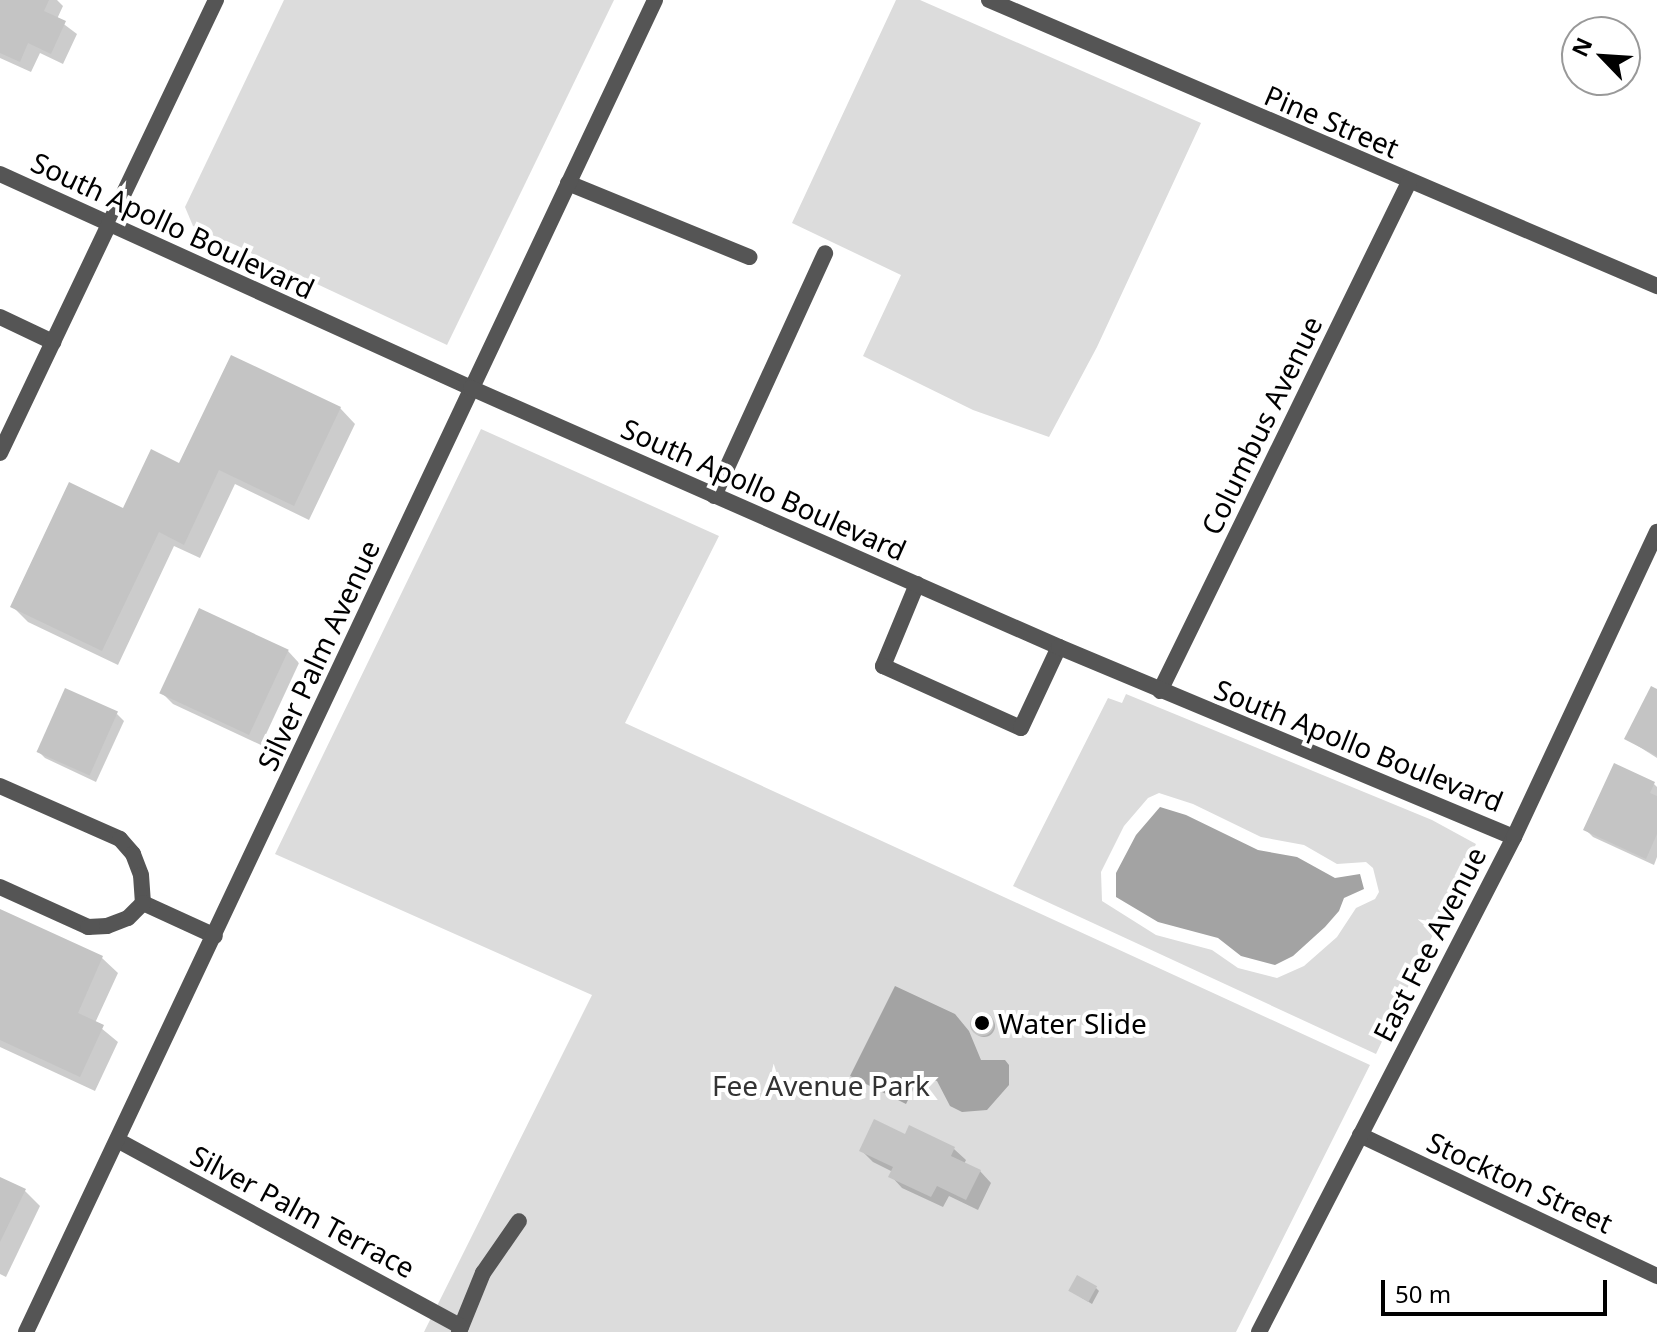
<!DOCTYPE html>
<style>
body{margin:0}
#map{position:relative;width:1657px;height:1332px;overflow:hidden;background:#fff;font-family:"Noto Sans",sans-serif}
div>[style]{position:absolute}
[style*='--x']{left:calc(var(--x)*1px);top:calc(var(--y)*1px);width:calc(var(--w)*1px);rotate:calc(var(--a)*1deg)}
.green>*{inset:0;background:#dcdcdc}
.water>*{inset:0;background:#a3a3a3}
.shadow>*{inset:0;background:#0003}
.round{border-radius:50%}
.building>*{inset:0;background:#c4c4c4;transform-origin:0 0}
.service>*{height:16px;margin:-8px;padding:0 8px;transform-origin:8px;border-radius:8px;background:#555}
.minor>*{height:16px;margin:-8px;padding:0 8px;transform-origin:8px;border-radius:8px;background:#555}
.tertiary>*{height:16px;margin:-8px;padding:0 8px;transform-origin:8px;border-radius:8px;background:#555}
.dots>*{width:22px;height:22px;translate:-50% -50%;box-sizing:border-box;border:4px solid #fff;border-radius:50%}
span{translate:-50% -50%;white-space:nowrap;text-align:center;line-height:1.15;-webkit-text-stroke:8px #fff;paint-order:stroke}
.street-label{font-size:28px;color:#000}
.poi-label{font-size:28px;color:#000}
.left{translate:0 -50%;text-align:left}
.park-label{font-size:28px;color:#333}
.north{position:absolute;left:1561px;top:16px;width:80px;height:80px;box-sizing:border-box;background:#fff;border:2px solid #999;border-radius:50%;rotate:295deg;font-size:22px;font-weight:700;line-height:32px;text-align:center;color:#000}
.north::after{content:'';display:block;margin:auto;width:28px;height:36px;background:#000;clip-path:polygon(50% 0,100% 100%,50% 72%,0 100%)}
.scale{position:absolute;left:1381px;top:1280px;width:226px;height:36px;box-sizing:border-box;border:4px solid #000;border-top:0;padding-left:10px;font-size:24px;line-height:28px;white-space:nowrap;color:#000;-webkit-text-stroke:6px #fff;paint-order:stroke}
</style>
<div id="map">
<div class="green">
<div style="clip-path:polygon(284px 0,614px 0,447px 345px,193px 226px,185px 207px)"></div>
<div style="clip-path:polygon(896px 0,920px 0,1201px 123px,1097px 347px,1049px 437px,973px 410px,863px 356px,901px 275px,792px 223px)"></div>
<div style="clip-path:polygon(481px 429px,719px 536px,625px 723px,1370px 1065px,1236px 1332px,424px 1332px,592px 995px,275px 854px)"></div>
<div style="clip-path:polygon(evenodd,1126px 694px,1432px 820px,1476px 844px,1376px 1054px,1013px 886px,1108px 698px,1122px 703px,1126px 694px,1159px 793px,1193px 804px,1261px 837px,1304px 845px,1337px 864px,1366px 862px,1373px 868px,1379px 892px,1375px 899px,1356px 908px,1337px 937px,1304px 966px,1277px 978px,1238px 968px,1212px 950px,1156px 935px,1102px 901px,1101px 872px,1124px 826px,1148px 798px,1159px 793px)"></div>
</div>
<div class="water">
<div style="clip-path:polygon(1160px 807px,1186px 815px,1258px 850px,1297px 857px,1335px 878px,1360px 874px,1364px 889px,1344px 898px,1339px 911px,1325px 927px,1293px 956px,1275px 965px,1241px 956px,1218px 938px,1158px 922px,1116px 897px,1116px 873px,1136px 835px)"></div>
<div style="clip-path:polygon(895px 986px,955px 1014px,969px 1031px,981px 1060px,1005px 1060px,1009px 1065px,1009px 1085px,987px 1110px,962px 1112px,950px 1106px,937px 1081px,928px 1078px,919px 1078px,906px 1104px,850px 1076px)"></div>
</div>
<div class="shadow">
<div style="clip-path:polygon(0 0,57px 0,63px 6px,57px 19px,77px 34px,63px 64px,40px 53px,31px 72px,0 58px)"></div>
<div style="clip-path:polygon(340px 408px,355px 424px,309px 520px,235px 484px,200px 558px,174px 546px,118px 665px,28px 622px,12px 606px,180px 465px)"></div>
<div style="clip-path:polygon(288px 651px,299px 663px,261px 745px,173px 704px,162px 693px)"></div>
<div style="clip-path:polygon(1657px 691px,1657px 758px,1627px 739px)"></div>
<div style="clip-path:polygon(117px 714px,124px 721px,96px 782px,45px 758px,38px 751px)"></div>
<div style="clip-path:polygon(1654px 784px,1657px 787px,1657px 857px,1654px 865px,1593px 837px,1585px 829px)"></div>
<div style="clip-path:polygon(0 911px,102px 958px,118px 973px,95px 1023px,118px 1042px,95px 1091px,0 1047px)"></div>
<div class="round" style="left:973px;top:1015px;width:22px;height:22px"></div>
<div style="clip-path:polygon(906px 1137px,954px 1149px,966px 1160px,964px 1164px,980px 1171px,991px 1183px,978px 1210px,949px 1196px,943px 1207px,902px 1188px,891px 1176px,893px 1172px,873px 1162px,861px 1150px)"></div>
<div style="clip-path:polygon(0 1179px,24px 1190px,40px 1206px,6px 1277px,0 1274px)"></div>
<div style="clip-path:polygon(1096px 1288px,1099px 1291px,1092px 1304px,1074px 1293px)"></div>
</div>
<div class="building">
<div style="clip-path:polygon(0 0,49px 0,44px 11px,66px 21px,51px 54px,28px 43px,20px 62px,0 53px)"></div>
<div style="clip-path:polygon(231px 355px,341px 407px,294px 506px,219px 470px,184px 545px,159px 532px,102px 651px,10px 607px,69px 482px,123px 508px,151px 449px,179px 463px)"></div>
<div style="left:199px;top:608px;width:99px;height:94px;rotate:25deg"></div>
<div style="clip-path:polygon(1651px 686px,1657px 689px,1657px 756px,1624px 739px)"></div>
<div style="left:65px;top:688px;width:58px;height:70px;rotate:24deg"></div>
<div style="clip-path:polygon(1614px 763px,1655px 782px,1650px 793px,1657px 796px,1657px 834px,1646px 859px,1583px 830px)"></div>
<div style="clip-path:polygon(0 909px,103px 956px,78px 1013px,104px 1025px,80px 1077px,0 1040px)"></div>
<div class="round" style="left:970px;top:1012px;width:24px;height:24px"></div>
<div style="clip-path:polygon(874px 1119px,905px 1134px,909px 1125px,955px 1147px,951px 1156px,981px 1170px,966px 1200px,937px 1186px,931px 1197px,888px 1177px,893px 1167px,859px 1151px)"></div>
<div style="clip-path:polygon(0 1177px,26px 1189px,0 1242px)"></div>
<div style="left:1077px;top:1275px;width:23px;height:18px;rotate:29deg"></div>
</div>
<div class="service">
<div style="--x:568;--y:183;--w:196;--a:22.2"></div>
<div style="--x:0;--y:317;--w:59;--a:25.3"></div>
<div style="--x:714;--y:496;--w:267;--a:-65.4"></div>
<div style="--x:917;--y:584;--w:89;--a:112.5"></div>
<div style="--x:883;--y:666;--w:151;--a:24.2"></div>
<div style="--x:1021;--y:728;--w:89;--a:-64.9"></div>
<div style="--x:0;--y:786;--w:131;--a:23.8"></div>
<div style="--x:120;--y:839;--w:20;--a:49"></div>
<div style="--x:133;--y:854;--w:22;--a:69"></div>
<div style="--x:141;--y:875;--w:28;--a:86"></div>
<div style="--x:143;--y:903;--w:79;--a:24.6"></div>
<div style="--x:0;--y:887;--w:97;--a:24.4"></div>
<div style="--x:88;--y:927;--w:19;--a:-3"></div>
<div style="--x:107;--y:926;--w:22;--a:-21"></div>
<div style="--x:128;--y:918;--w:21;--a:-45"></div>
<div style="--x:459;--y:1332;--w:64;--a:-67.9"></div>
<div style="--x:483;--y:1273;--w:63;--a:-55.3"></div>
</div>
<div class="minor">
<div style="--x:989;--y:0;--w:727;--a:23.18"></div>
<div style="--x:1160;--y:691;--w:567;--a:-63.93"></div>
<div style="--x:1360;--y:1135;--w:329;--a:25.4"></div>
<div style="--x:119;--y:1141;--w:389;--a:28.5"></div>
<div style="--x:26;--y:1332;--w:1473;--a:-64.72"></div>
</div>
<div class="tertiary">
<div style="--x:0;--y:174;--w:517;--a:24.43"></div>
<div style="--x:471;--y:388;--w:643;--a:23.77"></div>
<div style="--x:1059;--y:647;--w:493;--a:22.7"></div>
<div style="--x:0;--y:453;--w:502;--a:-64.51"></div>
<div style="--x:1259;--y:1332;--w:557;--a:-62.74"></div>
<div style="--x:1514;--y:837;--w:337;--a:-64.9"></div>
</div>
<div class="dots">
<div style="left:982px;top:1023px;background:#000"></div>
</div>
<div class="street-label">
<span style="left:1332px;top:121px;rotate:23deg">Pine Street</span>
<span style="left:173px;top:225px;rotate:25deg">South Apollo Boulevard</span>
<span style="left:1261px;top:425px;rotate:-64deg">Columbus Avenue</span>
<span style="left:764px;top:489px;rotate:24deg">South Apollo Boulevard</span>
<span style="left:318px;top:655px;rotate:-65deg">Silver Palm Avenue</span>
<span style="left:1359px;top:745px;rotate:22deg">South Apollo Boulevard</span>
<span style="left:1429px;top:944px;rotate:-63deg">East Fee Avenue</span>
<span style="left:1520px;top:1182px;rotate:25deg">Stockton Street</span>
<span style="left:303px;top:1211px;rotate:28deg">Silver Palm Terrace</span>
</div>
<div class="poi-label">
<span class="left" style="left:998px;top:1023px">Water Slide</span>
</div>
<div class="park-label">
<span style="left:821px;top:1085px">Fee Avenue Park</span>
</div>
<div class="north">N</div>
<div class="scale">50 m</div>
</div>
